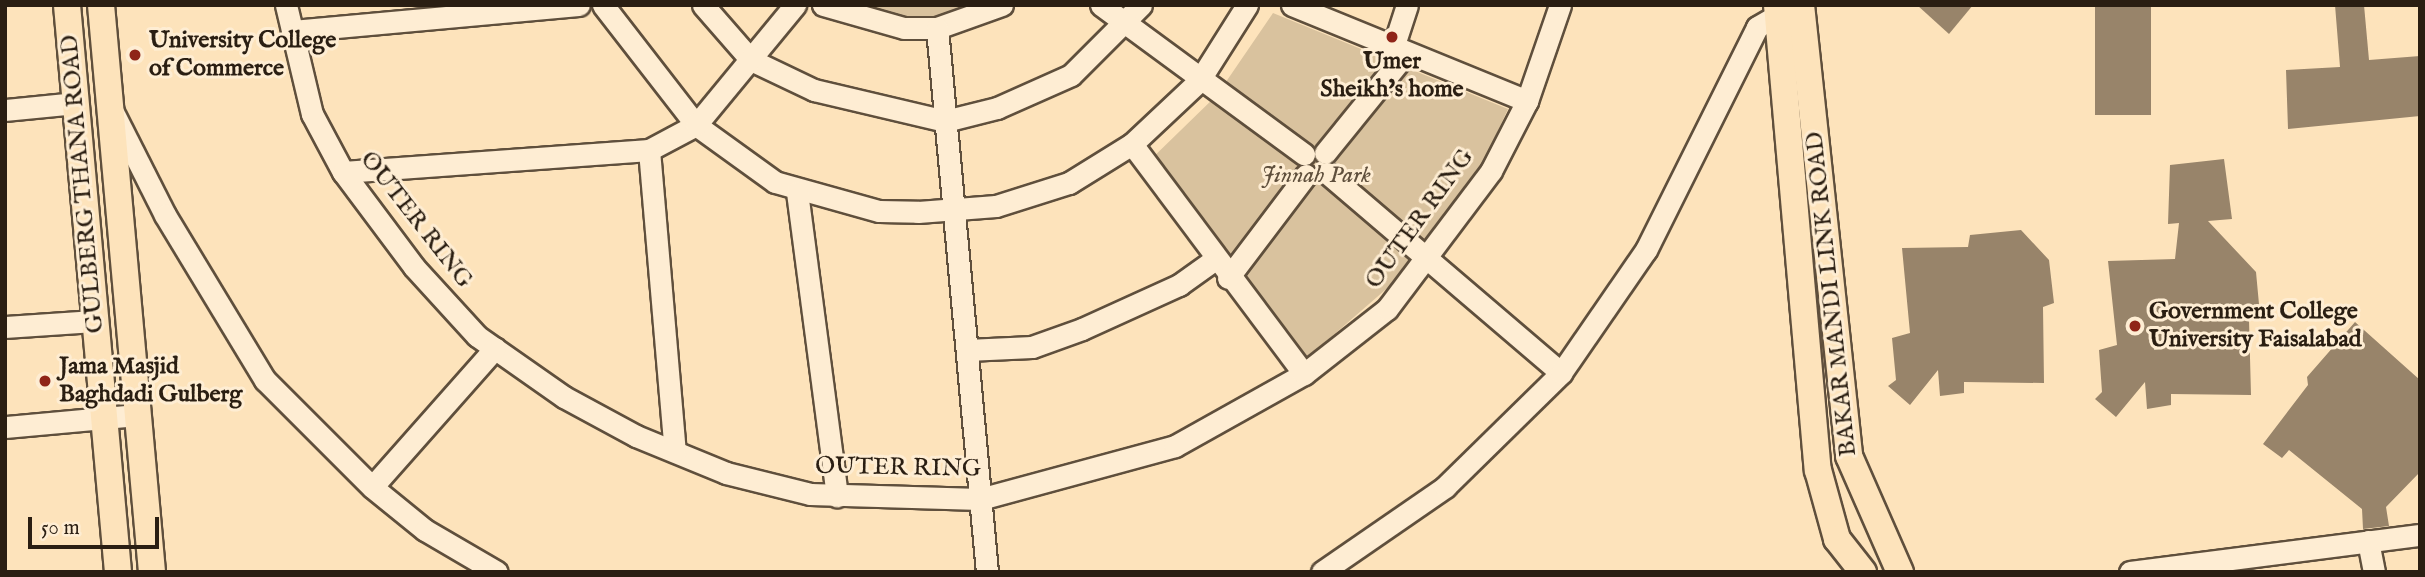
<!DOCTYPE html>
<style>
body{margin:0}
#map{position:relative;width:2425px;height:577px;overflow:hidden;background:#fde3bb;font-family:"IM FELL English",serif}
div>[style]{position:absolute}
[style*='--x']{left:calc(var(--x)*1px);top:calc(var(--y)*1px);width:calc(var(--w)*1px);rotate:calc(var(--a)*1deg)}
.green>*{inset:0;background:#d9c29e}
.building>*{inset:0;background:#98846a;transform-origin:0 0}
.roads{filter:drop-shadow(2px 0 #5f4f3c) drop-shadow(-2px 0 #5f4f3c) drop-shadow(0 2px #5f4f3c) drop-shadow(0 -2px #5f4f3c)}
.minor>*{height:21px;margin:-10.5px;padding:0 10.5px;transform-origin:10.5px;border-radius:10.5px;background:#feedd3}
.major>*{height:26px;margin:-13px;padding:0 13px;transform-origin:13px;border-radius:13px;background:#fde3bb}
.dots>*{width:19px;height:19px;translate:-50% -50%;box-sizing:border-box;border:4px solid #feedd3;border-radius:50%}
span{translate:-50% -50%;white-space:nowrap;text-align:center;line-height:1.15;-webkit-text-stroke:6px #feedd3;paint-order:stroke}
.poi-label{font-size:24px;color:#2a1e12;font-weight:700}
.left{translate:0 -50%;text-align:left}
.park-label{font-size:24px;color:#5f4f3c;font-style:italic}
.street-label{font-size:24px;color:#2a1e12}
.frame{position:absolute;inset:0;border:7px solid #2a1e12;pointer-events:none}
.scale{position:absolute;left:28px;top:517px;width:131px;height:32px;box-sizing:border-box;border:4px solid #2a1e12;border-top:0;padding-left:9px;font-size:21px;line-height:24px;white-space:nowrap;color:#2a1e12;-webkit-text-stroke:5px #feedd3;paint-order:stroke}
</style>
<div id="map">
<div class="green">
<div style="clip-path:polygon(842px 5px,984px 5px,917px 21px)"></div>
<div style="clip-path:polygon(1273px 13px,1508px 109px,1479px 171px,1437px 231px,1392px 284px,1300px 364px,1144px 166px,1217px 95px)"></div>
</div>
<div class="building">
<div style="clip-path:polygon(1917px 5px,1973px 5px,1949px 34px)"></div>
<div style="left:2095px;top:5px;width:56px;height:110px"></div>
<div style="clip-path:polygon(2335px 5px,2364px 5px,2369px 60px,2420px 56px,2420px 116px,2288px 129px,2286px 70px,2340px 67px)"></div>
<div style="clip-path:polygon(2224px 159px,2232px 219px,2208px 221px,2256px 272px,2260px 315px,2249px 320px,2251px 395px,2171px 394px,2171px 405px,2147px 409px,2145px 382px,2116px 417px,2095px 399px,2102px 392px,2099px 350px,2117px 345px,2108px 261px,2175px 259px,2179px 223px,2168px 224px,2170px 165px)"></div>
<div style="clip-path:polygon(2021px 230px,2049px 260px,2054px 303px,2043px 307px,2044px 383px,1964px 382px,1964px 393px,1940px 396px,1938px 370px,1910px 405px,1888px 386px,1896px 380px,1892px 338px,1910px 333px,1902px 248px,1968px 247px,1970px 235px)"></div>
<div style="clip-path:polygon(2355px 322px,2420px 380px,2420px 472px,2386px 507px,2389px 526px,2363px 529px,2362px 509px,2289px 450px,2282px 458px,2263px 444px,2308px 385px,2307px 377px)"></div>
</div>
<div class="roads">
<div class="minor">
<div style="--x:286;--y:5;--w:112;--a:76.6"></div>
<div style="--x:312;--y:114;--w:66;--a:61.9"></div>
<div style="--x:343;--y:172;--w:119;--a:53.2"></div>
<div style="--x:414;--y:267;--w:93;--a:47.6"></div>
<div style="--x:477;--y:336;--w:106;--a:35"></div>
<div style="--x:564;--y:397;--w:82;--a:28.4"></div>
<div style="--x:636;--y:436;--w:97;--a:22.3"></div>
<div style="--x:726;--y:473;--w:87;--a:14"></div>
<div style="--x:810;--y:494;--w:170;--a:1.7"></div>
<div style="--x:980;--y:499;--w:202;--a:-15.2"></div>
<div style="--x:1175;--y:446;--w:148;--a:-29.2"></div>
<div style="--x:1304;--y:374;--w:105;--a:-38.1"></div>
<div style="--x:1387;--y:309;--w:173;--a:-53"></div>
<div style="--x:1491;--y:171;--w:79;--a:-62.8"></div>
<div style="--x:1527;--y:101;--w:102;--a:-71"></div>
<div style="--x:603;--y:5;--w:152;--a:52.2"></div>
<div style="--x:696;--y:125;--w:97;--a:35.8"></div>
<div style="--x:775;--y:182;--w:108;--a:15.6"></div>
<div style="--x:879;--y:211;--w:39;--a:1"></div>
<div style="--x:918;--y:212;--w:78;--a:-4.4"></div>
<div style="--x:996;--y:206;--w:77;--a:-17.5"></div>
<div style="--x:1069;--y:183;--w:74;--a:-31.8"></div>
<div style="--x:1132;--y:144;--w:92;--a:-43.2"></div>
<div style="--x:1199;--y:81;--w:90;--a:-57.7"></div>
<div style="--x:703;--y:5;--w:73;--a:48.9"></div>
<div style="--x:751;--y:60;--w:70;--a:25.5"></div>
<div style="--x:814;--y:90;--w:135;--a:13.3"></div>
<div style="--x:945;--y:121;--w:54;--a:-14"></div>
<div style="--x:997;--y:108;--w:81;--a:-24"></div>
<div style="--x:1071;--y:75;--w:99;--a:-45"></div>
<div style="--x:823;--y:5;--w:84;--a:15.9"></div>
<div style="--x:904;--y:28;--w:33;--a:0"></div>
<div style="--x:937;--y:28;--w:69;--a:-19.5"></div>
<div style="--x:1101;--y:5;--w:252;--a:36.3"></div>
<div style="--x:1292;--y:5;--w:254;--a:22.2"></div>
<div style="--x:937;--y:28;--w:546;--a:84.75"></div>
<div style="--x:292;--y:31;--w:288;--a:-5.2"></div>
<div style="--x:1393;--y:48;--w:45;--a:-72"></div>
<div style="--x:5;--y:110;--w:71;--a:-5.6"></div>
<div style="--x:113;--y:112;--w:115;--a:63.2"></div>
<div style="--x:165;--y:215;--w:193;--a:58.8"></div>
<div style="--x:265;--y:380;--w:151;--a:45"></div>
<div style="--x:372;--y:487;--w:68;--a:39.1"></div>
<div style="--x:425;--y:530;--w:83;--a:30.3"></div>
<div style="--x:1132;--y:144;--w:287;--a:53.2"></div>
<div style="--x:649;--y:150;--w:302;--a:85.1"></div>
<div style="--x:1325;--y:153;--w:129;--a:-51"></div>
<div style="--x:343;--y:172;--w:307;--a:-4.1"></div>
<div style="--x:649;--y:150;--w:53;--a:-28"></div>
<div style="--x:696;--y:125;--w:156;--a:-50.5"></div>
<div style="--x:1327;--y:173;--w:308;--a:40.5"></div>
<div style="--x:797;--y:192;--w:307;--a:82.5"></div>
<div style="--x:1228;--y:278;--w:129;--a:-52.9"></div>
<div style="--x:5;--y:327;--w:90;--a:-3.8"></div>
<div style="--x:967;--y:350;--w:65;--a:-2.6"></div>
<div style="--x:1032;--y:347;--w:53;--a:-19.8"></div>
<div style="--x:1082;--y:329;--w:107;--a:-24.4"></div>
<div style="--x:1179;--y:285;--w:43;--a:-35.5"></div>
<div style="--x:5;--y:427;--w:133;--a:-5.2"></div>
<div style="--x:373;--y:486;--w:184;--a:-48.5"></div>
<div style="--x:2368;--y:541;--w:32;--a:79"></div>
<div style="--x:1322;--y:572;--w:150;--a:-34.6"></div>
<div style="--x:1445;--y:487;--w:163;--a:-44.5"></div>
<div style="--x:1561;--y:373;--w:150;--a:-55.4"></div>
<div style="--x:1646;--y:250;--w:249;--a:-63.5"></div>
<div style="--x:1757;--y:27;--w:24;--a:-30"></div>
<div style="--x:2130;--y:572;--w:292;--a:-7.3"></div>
</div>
<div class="major">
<div style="--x:67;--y:5;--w:569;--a:84.86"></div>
<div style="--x:101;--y:5;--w:569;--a:84.86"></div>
<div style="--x:1777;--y:5;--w:467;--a:85"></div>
<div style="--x:1818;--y:470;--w:72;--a:74.6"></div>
<div style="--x:1837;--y:539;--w:42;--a:51.8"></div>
<div style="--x:1801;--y:5;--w:454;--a:83.9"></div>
<div style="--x:1849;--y:456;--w:127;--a:66.3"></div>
</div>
</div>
<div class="dots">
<div style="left:1392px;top:37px;background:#8f2418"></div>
<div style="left:135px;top:55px;background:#8f2418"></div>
<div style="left:2135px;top:326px;background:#8f2418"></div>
<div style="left:45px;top:381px;background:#8f2418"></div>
</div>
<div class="poi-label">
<span class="left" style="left:149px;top:55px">University College<br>of Commerce</span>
<span style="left:1392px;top:76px">Umer<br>Sheikh's home</span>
<span class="left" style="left:2149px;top:326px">Government College<br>University Faisalabad</span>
<span class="left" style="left:59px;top:381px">Jama Masjid<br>Baghdadi Gulberg</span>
</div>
<div class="park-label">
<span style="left:1316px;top:176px">Jinnah Park</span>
</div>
<div class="street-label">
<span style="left:83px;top:184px;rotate:-95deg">GULBERG THANA ROAD</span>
<span style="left:1420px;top:219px;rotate:-54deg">OUTER RING</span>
<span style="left:416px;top:220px;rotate:52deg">OUTER RING</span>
<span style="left:1832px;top:294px;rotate:-96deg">BAKAR MANDI LINK ROAD</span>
<span style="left:898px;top:468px;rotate:1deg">OUTER RING</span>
</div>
<div class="frame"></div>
<div class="scale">50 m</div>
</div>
